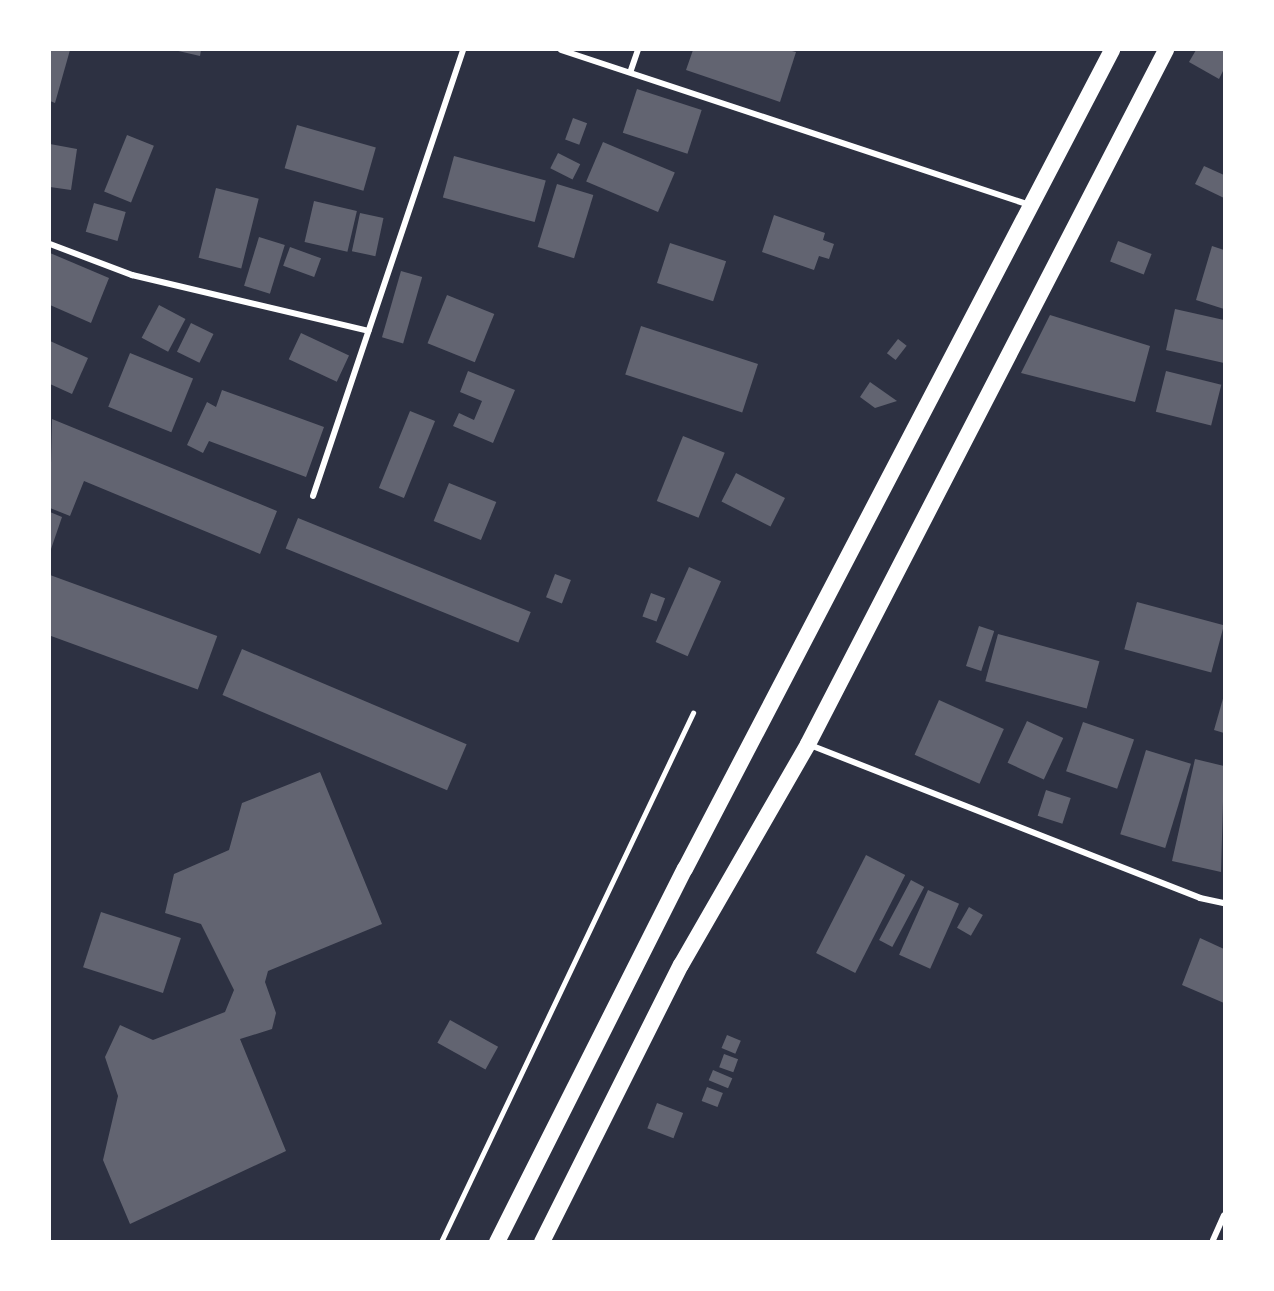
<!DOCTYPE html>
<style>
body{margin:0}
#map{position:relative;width:1274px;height:1291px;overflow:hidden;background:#2d3142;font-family:"IBM Plex Sans",sans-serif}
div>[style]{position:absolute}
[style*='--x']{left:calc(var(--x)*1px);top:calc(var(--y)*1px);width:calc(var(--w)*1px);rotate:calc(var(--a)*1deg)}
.building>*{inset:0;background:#626471;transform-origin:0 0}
.service>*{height:4.5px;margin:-2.25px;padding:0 2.25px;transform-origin:2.25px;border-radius:2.25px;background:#fff}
.minor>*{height:6px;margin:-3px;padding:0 3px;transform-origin:3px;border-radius:3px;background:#fff}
.trunk>*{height:16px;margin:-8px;padding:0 8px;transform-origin:8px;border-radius:8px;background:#fff}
span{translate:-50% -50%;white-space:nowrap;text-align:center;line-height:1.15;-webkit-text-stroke:4.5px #fff;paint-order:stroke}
.frame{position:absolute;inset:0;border:51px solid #fff;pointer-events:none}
</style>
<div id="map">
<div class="building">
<div style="clip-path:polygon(50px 50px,70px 50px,55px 103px,50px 101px)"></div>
<div style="clip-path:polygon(174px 50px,201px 50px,200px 56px)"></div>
<div style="clip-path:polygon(693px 50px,788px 50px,796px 52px,780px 102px,686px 70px)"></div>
<div style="clip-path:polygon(1196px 50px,1224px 50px,1224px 69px,1219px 79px,1189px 62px)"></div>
<div style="left:637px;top:89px;width:68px;height:46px;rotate:18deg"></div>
<div style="left:573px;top:118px;width:15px;height:23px;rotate:20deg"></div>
<div style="left:297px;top:125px;width:82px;height:45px;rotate:16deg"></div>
<div style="left:127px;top:135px;width:29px;height:61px;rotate:22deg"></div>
<div style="left:603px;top:142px;width:78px;height:43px;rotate:23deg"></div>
<div style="clip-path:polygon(50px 144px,77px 149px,71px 190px,50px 187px)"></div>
<div style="left:558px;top:153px;width:25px;height:17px;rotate:27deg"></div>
<div style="left:454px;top:156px;width:95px;height:43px;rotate:15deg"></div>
<div style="clip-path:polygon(1204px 166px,1224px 175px,1224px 198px,1195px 184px)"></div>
<div style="left:557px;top:184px;width:38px;height:66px;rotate:17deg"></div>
<div style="left:216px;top:188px;width:44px;height:72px;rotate:14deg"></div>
<div style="left:314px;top:201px;width:44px;height:42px;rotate:13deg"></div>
<div style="left:94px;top:203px;width:33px;height:30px;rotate:16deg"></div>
<div style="left:360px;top:213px;width:24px;height:39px;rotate:12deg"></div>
<div style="clip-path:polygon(774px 215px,825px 233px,823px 240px,834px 244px,829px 259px,819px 256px,814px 270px,762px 252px)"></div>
<div style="left:259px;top:237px;width:27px;height:51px;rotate:17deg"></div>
<div style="left:1118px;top:241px;width:36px;height:22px;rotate:21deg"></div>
<div style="left:670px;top:243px;width:59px;height:42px;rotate:18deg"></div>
<div style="clip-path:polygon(1212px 246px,1224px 250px,1224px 309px,1196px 300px)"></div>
<div style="left:290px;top:247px;width:33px;height:20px;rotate:20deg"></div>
<div style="clip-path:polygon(50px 253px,109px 278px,91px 323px,50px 305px)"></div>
<div style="left:401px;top:271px;width:22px;height:69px;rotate:16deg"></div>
<div style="left:447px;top:295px;width:51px;height:52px;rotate:22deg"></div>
<div style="left:159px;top:305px;width:30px;height:37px;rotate:28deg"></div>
<div style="clip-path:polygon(1175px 309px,1224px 320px,1224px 363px,1166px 350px)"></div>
<div style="clip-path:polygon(1050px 315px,1150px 346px,1135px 402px,1021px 373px)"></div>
<div style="left:191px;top:323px;width:25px;height:32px;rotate:26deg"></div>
<div style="left:641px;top:326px;width:123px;height:51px;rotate:18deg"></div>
<div style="left:301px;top:333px;width:53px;height:29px;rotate:25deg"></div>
<div style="left:898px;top:339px;width:11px;height:18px;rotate:38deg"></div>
<div style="clip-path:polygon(50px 341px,88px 358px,72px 394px,50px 384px)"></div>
<div style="left:130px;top:353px;width:68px;height:58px;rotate:22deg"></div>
<div style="clip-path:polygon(468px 371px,515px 390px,493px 443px,453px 426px,459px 413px,474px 420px,482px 401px,460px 392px)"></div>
<div style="left:1166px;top:371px;width:57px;height:42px;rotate:14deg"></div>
<div style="clip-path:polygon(870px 382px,897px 401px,875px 408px,860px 397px)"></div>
<div style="clip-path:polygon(222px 390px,324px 427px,306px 477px,209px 441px,203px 453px,187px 445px,207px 402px,216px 407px)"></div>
<div style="left:410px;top:411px;width:27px;height:83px;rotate:22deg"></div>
<div style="clip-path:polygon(52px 419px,277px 511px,260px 554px,84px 481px,70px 516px,50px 508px)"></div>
<div style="left:683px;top:436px;width:45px;height:70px;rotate:22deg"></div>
<div style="left:736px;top:473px;width:55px;height:32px;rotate:27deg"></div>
<div style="left:449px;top:483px;width:51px;height:41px;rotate:22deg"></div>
<div style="clip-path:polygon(50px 512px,62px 517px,50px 552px)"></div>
<div style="left:298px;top:518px;width:251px;height:33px;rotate:22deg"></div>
<div style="left:689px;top:567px;width:35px;height:82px;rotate:24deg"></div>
<div style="left:555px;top:574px;width:17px;height:25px;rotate:21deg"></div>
<div style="left:50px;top:575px;width:178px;height:57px;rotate:20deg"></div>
<div style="left:651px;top:593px;width:15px;height:25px;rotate:20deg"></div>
<div style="left:1137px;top:602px;width:90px;height:49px;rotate:15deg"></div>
<div style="left:979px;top:626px;width:16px;height:42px;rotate:18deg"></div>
<div style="left:998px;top:634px;width:105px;height:49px;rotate:15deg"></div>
<div style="left:242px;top:649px;width:244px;height:50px;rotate:23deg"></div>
<div style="clip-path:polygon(1224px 695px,1224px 733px,1214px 730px)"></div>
<div style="left:939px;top:700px;width:71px;height:60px;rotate:24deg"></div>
<div style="left:1027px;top:721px;width:40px;height:46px;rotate:25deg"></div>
<div style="left:1083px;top:722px;width:54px;height:52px;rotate:19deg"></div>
<div style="left:1146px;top:750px;width:47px;height:88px;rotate:17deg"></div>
<div style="clip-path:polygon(1195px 759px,1224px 766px,1221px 872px,1172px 861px)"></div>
<div style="clip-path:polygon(320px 772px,382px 924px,268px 971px,265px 982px,276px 1013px,272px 1029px,240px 1039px,286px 1151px,130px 1224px,103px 1160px,118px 1096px,105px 1057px,120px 1025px,153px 1040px,225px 1012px,234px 990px,201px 924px,165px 913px,174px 874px,229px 850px,242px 803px)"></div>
<div style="left:1046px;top:790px;width:26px;height:27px;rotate:18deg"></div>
<div style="left:866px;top:855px;width:44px;height:110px;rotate:27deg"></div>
<div style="left:911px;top:880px;width:15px;height:68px;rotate:28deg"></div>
<div style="left:928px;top:890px;width:34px;height:71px;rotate:24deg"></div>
<div style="left:969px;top:907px;width:16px;height:24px;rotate:30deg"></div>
<div style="left:101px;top:912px;width:84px;height:58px;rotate:18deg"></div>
<div style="clip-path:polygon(1200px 938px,1224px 949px,1224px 1003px,1182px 985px)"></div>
<div style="left:450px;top:1020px;width:55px;height:26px;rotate:29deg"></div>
<div style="left:727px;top:1035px;width:15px;height:14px;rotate:23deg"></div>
<div style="left:724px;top:1054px;width:15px;height:14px;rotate:20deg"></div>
<div style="left:713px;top:1070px;width:21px;height:11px;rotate:23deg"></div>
<div style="left:707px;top:1087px;width:17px;height:15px;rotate:21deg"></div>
<div style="left:657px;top:1103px;width:28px;height:27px;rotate:21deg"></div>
</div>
<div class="service">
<div style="--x:441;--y:1242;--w:586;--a:-64.53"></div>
</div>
<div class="minor">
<div style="--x:561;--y:50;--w:495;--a:18.3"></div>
<div style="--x:631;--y:70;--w:21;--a:-71"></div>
<div style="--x:50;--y:244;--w:88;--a:20.7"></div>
<div style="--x:132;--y:275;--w:243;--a:13.3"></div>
<div style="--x:313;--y:496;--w:471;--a:-71.4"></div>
<div style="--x:810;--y:745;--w:419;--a:21.4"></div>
<div style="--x:1200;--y:898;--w:25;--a:12"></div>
<div style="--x:1213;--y:1240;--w:27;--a:-66"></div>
</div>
<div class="trunk">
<div style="--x:497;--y:1242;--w:418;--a:-63.3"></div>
<div style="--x:685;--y:869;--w:924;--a:-62.46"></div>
<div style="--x:542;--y:1242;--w:310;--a:-63.4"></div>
<div style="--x:681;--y:965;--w:255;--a:-60.1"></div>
<div style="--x:808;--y:744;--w:781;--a:-62.71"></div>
</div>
<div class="frame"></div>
</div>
